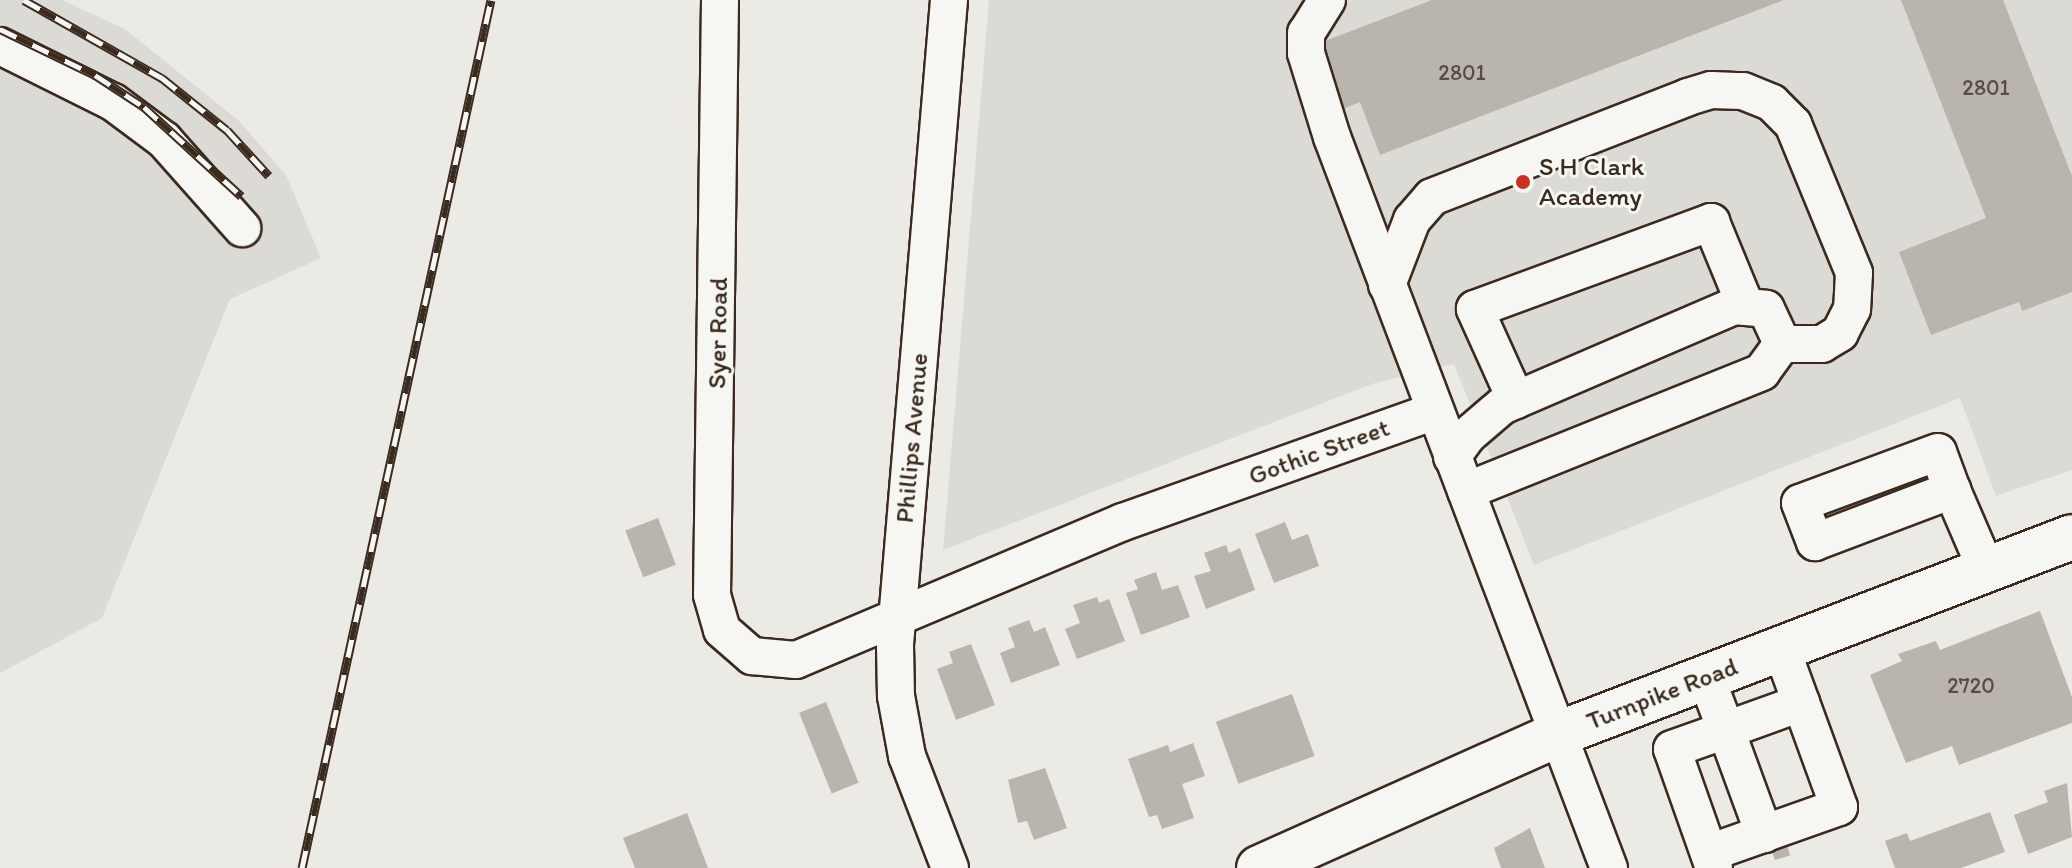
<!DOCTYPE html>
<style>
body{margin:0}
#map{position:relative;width:2072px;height:868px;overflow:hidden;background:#ebeae5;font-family:Itim,sans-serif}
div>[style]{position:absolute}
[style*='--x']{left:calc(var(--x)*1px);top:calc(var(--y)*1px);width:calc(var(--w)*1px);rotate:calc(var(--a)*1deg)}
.built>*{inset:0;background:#dcdad4}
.building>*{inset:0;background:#bab4ae;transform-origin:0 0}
.roads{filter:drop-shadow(2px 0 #3b2a1e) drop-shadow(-2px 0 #3b2a1e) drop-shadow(0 2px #3b2a1e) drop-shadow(0 -2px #3b2a1e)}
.minor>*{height:36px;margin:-18px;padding:0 18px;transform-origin:18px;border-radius:18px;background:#f6f6f2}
.major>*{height:44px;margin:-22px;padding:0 22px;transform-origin:22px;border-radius:22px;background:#f6f6f2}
.rail>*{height:9px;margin-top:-4.5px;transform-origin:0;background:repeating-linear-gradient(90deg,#f6f6f2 0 18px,#3b2a1e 0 36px);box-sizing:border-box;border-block:2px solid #3b2a1e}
.dots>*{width:22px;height:22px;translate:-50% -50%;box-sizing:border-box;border:4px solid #f6f6f2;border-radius:50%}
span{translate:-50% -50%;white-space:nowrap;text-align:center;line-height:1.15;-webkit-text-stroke:6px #f6f6f2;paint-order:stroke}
.number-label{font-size:22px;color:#5b4c42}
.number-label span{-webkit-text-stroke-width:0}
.poi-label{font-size:26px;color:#3b2a1e}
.left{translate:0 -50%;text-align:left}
.street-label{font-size:26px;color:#3b2a1e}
</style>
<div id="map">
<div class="built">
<div style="clip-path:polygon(0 0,62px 0,125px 29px,239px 121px,286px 175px,321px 258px,230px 299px,102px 618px,0 673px)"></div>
<div style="clip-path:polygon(989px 0,2072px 0,2072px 470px,1996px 496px,1960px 398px,1534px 565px,1454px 364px,1375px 383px,943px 550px)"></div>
</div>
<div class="building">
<div style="clip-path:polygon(1432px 0,1784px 0,1380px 155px,1360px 102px,1343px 109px,1317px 44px)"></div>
<div style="clip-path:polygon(1901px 0,2003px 0,2072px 176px,2072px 292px,2022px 311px,2019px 302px,1931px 335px,1899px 252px,1986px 218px)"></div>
<div style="left:658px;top:518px;width:50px;height:35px;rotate:69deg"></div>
<div style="clip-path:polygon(1285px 522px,1292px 540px,1308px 534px,1319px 566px,1274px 583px,1255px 534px)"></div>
<div style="clip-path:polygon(1226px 545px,1229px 553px,1240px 548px,1255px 590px,1206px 609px,1194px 576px,1211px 571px,1204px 553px)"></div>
<div style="clip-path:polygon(1156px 572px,1162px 590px,1178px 585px,1190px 617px,1141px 635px,1126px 593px,1138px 589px,1134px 580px)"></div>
<div style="clip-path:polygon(1097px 597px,1099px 603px,1109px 599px,1125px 641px,1077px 659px,1065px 629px,1080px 623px,1073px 605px)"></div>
<div style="clip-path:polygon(2040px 611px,2072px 697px,2072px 723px,1959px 765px,1952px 746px,1906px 763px,1870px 675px,1902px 661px,1898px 654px,1936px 641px,1940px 650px)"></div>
<div style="clip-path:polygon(1029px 620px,1034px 632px,1045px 627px,1060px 665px,1011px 683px,1000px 653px,1015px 647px,1008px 628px)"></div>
<div style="clip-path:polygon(971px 644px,995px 705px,956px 720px,937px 669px,953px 663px,949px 652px)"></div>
<div style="left:1292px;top:694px;width:66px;height:81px;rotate:70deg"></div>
<div style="left:826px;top:702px;width:87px;height:29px;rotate:68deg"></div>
<div style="clip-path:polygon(1193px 743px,1205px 776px,1182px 784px,1194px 818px,1162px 829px,1157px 815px,1149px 817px,1128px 759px,1168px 745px,1170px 752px)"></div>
<div style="clip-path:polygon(1045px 768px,1067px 828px,1034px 840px,1027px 821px,1018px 823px,1008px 780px)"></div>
<div style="clip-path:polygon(2067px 783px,2072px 837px,2028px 854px,2014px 815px,2048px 802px,2044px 791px)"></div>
<div style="clip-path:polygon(1990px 812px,2005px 852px,1961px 868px,1895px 868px,1885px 841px,1907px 833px,1910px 841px)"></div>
<div style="clip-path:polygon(687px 813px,708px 868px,635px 868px,623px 838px)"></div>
<div style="clip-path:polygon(1530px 828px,1545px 868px,1501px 868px,1494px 848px)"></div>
<div style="left:1786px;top:842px;width:14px;height:16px;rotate:73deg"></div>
</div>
<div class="roads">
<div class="minor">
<div style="--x:720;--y:0;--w:595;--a:90.77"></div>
<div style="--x:712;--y:595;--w:36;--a:74"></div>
<div style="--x:722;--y:630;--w:40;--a:41"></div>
<div style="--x:752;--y:656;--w:44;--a:5.2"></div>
<div style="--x:796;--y:660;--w:355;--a:-22.9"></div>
<div style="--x:1123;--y:522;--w:331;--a:-19.6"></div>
<div style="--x:949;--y:0;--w:647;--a:94.79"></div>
<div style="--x:895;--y:645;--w:51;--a:88.9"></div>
<div style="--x:896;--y:696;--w:61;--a:79.6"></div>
<div style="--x:907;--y:756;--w:120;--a:69"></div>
<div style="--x:1327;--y:0;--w:39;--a:122"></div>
<div style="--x:1306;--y:33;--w:20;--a:90"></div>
<div style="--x:1306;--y:53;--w:88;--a:72.8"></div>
<div style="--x:1332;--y:137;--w:782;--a:69.25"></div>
<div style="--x:0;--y:46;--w:126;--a:26.4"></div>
<div style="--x:113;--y:102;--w:64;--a:36.7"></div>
<div style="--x:164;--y:140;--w:118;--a:48.4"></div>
<div style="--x:1387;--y:285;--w:70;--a:-69"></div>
<div style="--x:1412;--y:220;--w:30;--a:-49"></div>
<div style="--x:1432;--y:197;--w:275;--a:-21.3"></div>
<div style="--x:1688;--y:97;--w:24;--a:-17"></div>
<div style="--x:1711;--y:90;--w:32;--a:2"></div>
<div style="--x:1743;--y:91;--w:31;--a:22"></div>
<div style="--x:1772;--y:103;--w:30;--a:45"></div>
<div style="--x:1793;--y:124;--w:161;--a:67.7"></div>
<div style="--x:1854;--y:273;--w:36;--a:93"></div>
<div style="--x:1852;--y:309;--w:27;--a:117"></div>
<div style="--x:1840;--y:333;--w:21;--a:149"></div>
<div style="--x:1822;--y:344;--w:40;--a:180"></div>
<div style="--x:1516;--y:400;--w:100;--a:-114.3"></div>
<div style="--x:1475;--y:309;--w:252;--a:-20.2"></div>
<div style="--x:1711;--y:222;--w:92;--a:67.6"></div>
<div style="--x:1452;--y:457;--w:26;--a:-54"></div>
<div style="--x:1467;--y:436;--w:46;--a:-40.6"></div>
<div style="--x:1502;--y:406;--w:253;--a:-23.3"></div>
<div style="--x:1734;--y:306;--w:32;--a:5"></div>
<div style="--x:1766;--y:309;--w:38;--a:65"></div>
<div style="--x:1782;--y:344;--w:34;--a:126"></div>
<div style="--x:1762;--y:372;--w:319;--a:158.1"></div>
<div style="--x:1952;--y:490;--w:40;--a:-110.2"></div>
<div style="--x:1938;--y:452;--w:147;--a:159.7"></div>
<div style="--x:1800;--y:503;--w:42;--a:69"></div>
<div style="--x:1815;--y:542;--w:147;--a:-20.8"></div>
<div style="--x:1952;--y:490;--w:86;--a:66.7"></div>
<div style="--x:1706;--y:677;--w:57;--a:69.3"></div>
<div style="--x:1726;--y:730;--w:80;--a:-19.8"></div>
<div style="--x:1709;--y:853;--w:138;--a:-19.5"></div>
<div style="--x:1839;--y:807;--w:169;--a:-110"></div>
<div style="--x:1714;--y:868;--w:126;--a:-109.4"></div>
<div style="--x:1672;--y:749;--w:57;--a:-19.4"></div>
<div style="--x:1726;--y:730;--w:111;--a:69.9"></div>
</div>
<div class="major">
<div style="--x:1259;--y:868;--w:328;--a:-24.1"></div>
<div style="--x:1558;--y:734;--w:550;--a:-20.97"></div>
</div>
</div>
<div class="rail">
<div style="--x:24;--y:0;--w:159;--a:29.5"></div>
<div style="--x:162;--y:78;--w:83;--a:38.7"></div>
<div style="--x:227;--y:130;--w:62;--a:47.6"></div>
<div style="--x:0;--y:29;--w:106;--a:25.8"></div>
<div style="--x:95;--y:75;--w:59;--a:33.1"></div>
<div style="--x:144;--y:107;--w:132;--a:42.5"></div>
<div style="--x:302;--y:868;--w:888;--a:-77.72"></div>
</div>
<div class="dots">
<div style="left:1523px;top:182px;background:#c8321e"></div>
</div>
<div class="number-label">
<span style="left:1462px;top:73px">2801</span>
<span style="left:1986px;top:88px">2801</span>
<span style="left:1971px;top:686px">2720</span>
</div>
<div class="poi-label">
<span class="left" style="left:1539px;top:182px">S H Clark<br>Academy</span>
</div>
<div class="street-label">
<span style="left:718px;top:333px;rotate:-89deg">Syer Road</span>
<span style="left:912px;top:438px;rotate:-85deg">Phillips Avenue</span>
<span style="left:1319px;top:452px;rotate:-20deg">Gothic Street</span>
<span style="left:1662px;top:694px;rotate:-21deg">Turnpike Road</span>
</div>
</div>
